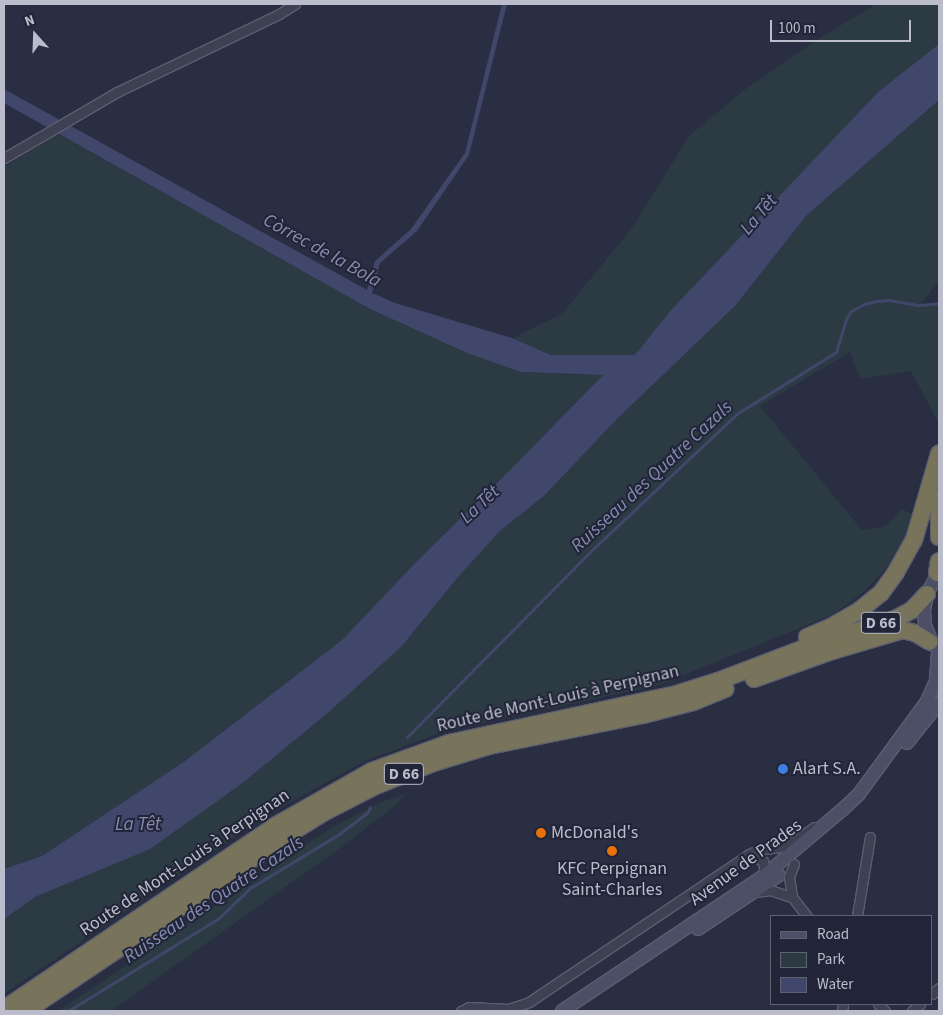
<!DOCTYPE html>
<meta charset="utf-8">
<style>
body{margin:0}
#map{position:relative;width:943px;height:1015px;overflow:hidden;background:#292e42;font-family:"Source Sans 3",sans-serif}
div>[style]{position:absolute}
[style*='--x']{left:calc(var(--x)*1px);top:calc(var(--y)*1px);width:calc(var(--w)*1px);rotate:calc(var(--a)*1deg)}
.green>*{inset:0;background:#2b3a43}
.water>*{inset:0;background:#40476a}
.stream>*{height:3px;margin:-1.5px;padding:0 1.5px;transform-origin:1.5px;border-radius:1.5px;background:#40476a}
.roads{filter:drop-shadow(1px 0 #5c5e70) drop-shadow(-1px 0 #5c5e70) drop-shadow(0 1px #5c5e70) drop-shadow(0 -1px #5c5e70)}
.street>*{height:9px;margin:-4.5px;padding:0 4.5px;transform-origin:4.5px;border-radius:4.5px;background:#3d4152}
.secondary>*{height:12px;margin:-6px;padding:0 6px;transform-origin:6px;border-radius:6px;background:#4c4f65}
.highway>*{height:16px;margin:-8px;padding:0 8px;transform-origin:8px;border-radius:8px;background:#78745b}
.dots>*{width:14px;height:14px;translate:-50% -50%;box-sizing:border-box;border:2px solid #222538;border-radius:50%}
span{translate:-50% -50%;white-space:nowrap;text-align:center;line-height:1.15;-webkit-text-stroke:4px #222538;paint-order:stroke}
.shield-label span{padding:1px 4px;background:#222538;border:1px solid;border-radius:4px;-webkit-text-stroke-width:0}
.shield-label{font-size:16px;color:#bbbdcc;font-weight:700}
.street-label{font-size:18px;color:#bbbdcc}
.poi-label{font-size:18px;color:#bbbdcc}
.left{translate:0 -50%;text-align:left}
.water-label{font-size:19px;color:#848cb1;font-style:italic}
.frame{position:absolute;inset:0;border:5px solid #bbbdcc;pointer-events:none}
.legend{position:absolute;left:770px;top:915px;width:162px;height:90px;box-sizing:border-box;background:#222538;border:1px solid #5f6273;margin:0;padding:6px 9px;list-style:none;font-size:15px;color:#bbbdcc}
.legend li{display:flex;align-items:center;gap:10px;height:25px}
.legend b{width:25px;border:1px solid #5f6273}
.north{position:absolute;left:10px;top:10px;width:50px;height:50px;-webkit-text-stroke:4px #222538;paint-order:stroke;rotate:340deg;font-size:14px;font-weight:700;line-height:20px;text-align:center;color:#bbbdcc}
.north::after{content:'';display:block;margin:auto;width:18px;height:22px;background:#bbbdcc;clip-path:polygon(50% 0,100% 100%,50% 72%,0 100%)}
.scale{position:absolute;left:770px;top:20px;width:141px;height:22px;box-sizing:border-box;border:2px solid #bbbdcc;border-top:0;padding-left:6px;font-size:15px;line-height:18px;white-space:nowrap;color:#bbbdcc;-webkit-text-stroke:4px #222538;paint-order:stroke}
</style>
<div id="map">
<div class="green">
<div style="clip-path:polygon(876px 4px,939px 4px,939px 44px,878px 92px,671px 310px,635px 355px,551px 355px,512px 338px,562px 314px,634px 225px,689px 136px,743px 91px,815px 41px)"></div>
<div style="clip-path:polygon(939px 100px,939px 281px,920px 305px,939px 304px,939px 424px,911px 371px,860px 379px,850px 352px,760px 406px,862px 530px,884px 527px,902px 509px,914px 515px,895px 559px,860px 595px,832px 615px,659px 685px,445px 731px,367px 760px,269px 814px,4px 994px,4px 919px,37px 896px,244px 782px,330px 711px,402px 646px,458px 577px,501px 530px,544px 496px,615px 421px,735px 306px,806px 216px)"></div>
<div style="clip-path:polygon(58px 134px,370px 309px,467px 353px,521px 372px,581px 375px,604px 374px,511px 469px,417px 561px,342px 640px,185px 761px,42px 856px,4px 869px,4px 167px)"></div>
<div style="clip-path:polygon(405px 794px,397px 804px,343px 846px,111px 1011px,58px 1011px,332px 827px,382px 802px)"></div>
</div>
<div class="water">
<div style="clip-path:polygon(502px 4px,507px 4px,469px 155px,417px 231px,380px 263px,372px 293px,395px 303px,512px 338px,551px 355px,635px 355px,671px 310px,878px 92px,939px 44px,939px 100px,806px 216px,735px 306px,615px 421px,544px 496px,501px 530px,458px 577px,402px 646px,330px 711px,244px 782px,150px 849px,37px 896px,4px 919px,4px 869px,42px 856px,185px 761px,342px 640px,417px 561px,511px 469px,603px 375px,521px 372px,467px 353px,370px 309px,4px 103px,4px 89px,367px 290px,375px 261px,411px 229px,465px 153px)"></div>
</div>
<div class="stream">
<div style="--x:407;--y:737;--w:266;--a:-45.3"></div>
<div style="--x:594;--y:548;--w:197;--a:-43.2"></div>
<div style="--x:738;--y:413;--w:115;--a:-31.9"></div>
<div style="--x:836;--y:352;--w:34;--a:-73"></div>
<div style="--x:846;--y:319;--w:9;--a:-58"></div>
<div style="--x:851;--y:311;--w:15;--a:-28"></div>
<div style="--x:864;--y:304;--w:13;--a:-13"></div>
<div style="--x:877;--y:301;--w:12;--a:-5"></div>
<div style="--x:889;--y:300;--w:29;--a:10"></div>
<div style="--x:918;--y:305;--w:21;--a:-5"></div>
<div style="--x:68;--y:1011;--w:177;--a:-31.6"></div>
<div style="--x:219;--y:918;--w:43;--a:-44.1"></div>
<div style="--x:250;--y:888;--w:104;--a:-31.2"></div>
<div style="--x:339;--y:834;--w:36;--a:-37"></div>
<div style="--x:368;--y:812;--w:5;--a:-68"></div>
</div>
<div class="roads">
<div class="street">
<div style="--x:4;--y:158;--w:131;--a:-30.3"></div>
<div style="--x:117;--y:92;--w:180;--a:-25.7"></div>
<div style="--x:279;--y:14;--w:19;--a:-32"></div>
<div style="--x:749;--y:854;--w:16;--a:27"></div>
<div style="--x:763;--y:861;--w:14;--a:82"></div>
<div style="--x:794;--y:864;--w:14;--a:111"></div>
<div style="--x:789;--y:877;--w:20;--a:81"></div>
<div style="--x:792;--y:897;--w:24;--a:52"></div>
<div style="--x:756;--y:892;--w:14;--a:-8"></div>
<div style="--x:770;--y:890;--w:23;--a:18"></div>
<div style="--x:857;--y:916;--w:80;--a:-80.7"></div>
<div style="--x:932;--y:994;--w:9;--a:-41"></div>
<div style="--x:878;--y:1004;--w:10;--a:45"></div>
<div style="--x:461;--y:1011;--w:9;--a:-27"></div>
<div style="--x:469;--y:1007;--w:39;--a:3"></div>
<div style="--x:508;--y:1009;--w:22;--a:-18"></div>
<div style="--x:529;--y:1002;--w:265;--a:-33.9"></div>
<div style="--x:749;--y:854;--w:10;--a:-24"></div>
<div style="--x:758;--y:850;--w:29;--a:-8"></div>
<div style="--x:787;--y:846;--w:33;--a:-35"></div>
<div style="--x:842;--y:1011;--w:7;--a:-82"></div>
<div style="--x:912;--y:1011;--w:11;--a:-41"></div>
</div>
<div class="secondary">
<div style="--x:933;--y:645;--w:22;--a:-112"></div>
<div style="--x:925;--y:625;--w:15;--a:-94"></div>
<div style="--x:924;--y:610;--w:16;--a:-79"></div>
<div style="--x:927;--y:594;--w:26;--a:-62"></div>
<div style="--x:907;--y:743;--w:51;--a:-51.3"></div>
<div style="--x:698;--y:929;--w:97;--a:-33.7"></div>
<div style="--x:562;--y:1011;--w:244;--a:-33.8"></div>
<div style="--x:765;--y:875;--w:101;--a:-40.2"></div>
<div style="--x:842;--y:810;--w:23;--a:-43"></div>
<div style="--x:859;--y:794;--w:115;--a:-53.8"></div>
<div style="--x:927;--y:701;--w:22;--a:-66"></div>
<div style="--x:936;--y:681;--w:26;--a:-86"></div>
</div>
<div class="highway">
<div style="--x:939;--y:498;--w:39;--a:90"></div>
<div style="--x:937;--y:573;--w:12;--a:-81"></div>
<div style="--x:807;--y:637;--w:26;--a:-23"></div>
<div style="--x:831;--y:627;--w:34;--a:-30"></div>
<div style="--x:860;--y:610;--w:27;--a:-39"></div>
<div style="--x:881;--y:593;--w:26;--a:-54"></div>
<div style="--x:896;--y:572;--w:37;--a:-61"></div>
<div style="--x:914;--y:540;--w:90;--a:-73.8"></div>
<div style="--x:754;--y:679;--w:83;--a:-19.7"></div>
<div style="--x:832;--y:651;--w:74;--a:-16.5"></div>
<div style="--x:903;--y:630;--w:12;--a:14"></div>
<div style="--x:915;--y:633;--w:17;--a:31"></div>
<div style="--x:4;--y:1009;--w:327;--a:-34"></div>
<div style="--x:275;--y:826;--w:112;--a:-29.6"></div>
<div style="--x:372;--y:771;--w:82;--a:-20"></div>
<div style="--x:449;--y:743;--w:233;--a:-12.1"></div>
<div style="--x:677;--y:694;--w:43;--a:-17.6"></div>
<div style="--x:718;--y:681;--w:90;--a:-20.9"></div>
<div style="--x:802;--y:649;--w:98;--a:-17.9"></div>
<div style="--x:895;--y:619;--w:19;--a:-28"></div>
<div style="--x:912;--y:610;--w:22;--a:-47"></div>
<div style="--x:26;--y:1011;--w:313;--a:-33.9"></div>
<div style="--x:286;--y:836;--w:44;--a:-31.9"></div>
<div style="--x:323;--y:813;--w:59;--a:-27.4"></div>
<div style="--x:375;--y:786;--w:66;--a:-21.5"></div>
<div style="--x:436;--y:762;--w:55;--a:-16.8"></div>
<div style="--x:489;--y:746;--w:157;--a:-11.4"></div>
<div style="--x:643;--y:715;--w:52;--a:-14.6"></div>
<div style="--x:693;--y:702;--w:35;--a:-22"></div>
</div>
</div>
<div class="dots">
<div style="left:783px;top:769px;background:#3f7fe0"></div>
<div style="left:541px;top:833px;background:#e8710a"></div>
<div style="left:612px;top:851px;background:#e8710a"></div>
</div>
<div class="shield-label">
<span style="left:881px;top:623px">D 66</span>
<span style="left:404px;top:774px">D 66</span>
</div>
<div class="street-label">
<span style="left:558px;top:699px;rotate:-13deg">Route de Mont-Louis à Perpignan</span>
<span style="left:185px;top:863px;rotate:-34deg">Route de Mont-Louis à Perpignan</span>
<span style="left:746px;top:863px;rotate:-36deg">Avenue de Prades</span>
</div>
<div class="poi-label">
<span class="left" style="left:793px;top:769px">Alart S.A.</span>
<span class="left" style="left:551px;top:833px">McDonald's</span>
<span style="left:612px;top:880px">KFC Perpignan<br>Saint-Charles</span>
</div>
<div class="water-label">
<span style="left:759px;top:215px;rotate:-50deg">La Têt</span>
<span style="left:322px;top:251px;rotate:29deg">Còrrec de la Bola</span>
<span style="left:652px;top:477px;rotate:-43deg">Ruisseau des Quatre Cazals</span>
<span style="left:480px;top:505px;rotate:-43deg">La Têt</span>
<span style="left:138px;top:825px">La Têt</span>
<span style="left:214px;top:900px;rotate:-34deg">Ruisseau des Quatre Cazals</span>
</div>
<div class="frame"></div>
<ul class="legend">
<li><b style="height:6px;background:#4c4f65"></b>Road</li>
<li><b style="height:14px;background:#2b3a43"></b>Park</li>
<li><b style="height:14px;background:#40476a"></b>Water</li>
</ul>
<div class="north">N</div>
<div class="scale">100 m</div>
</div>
